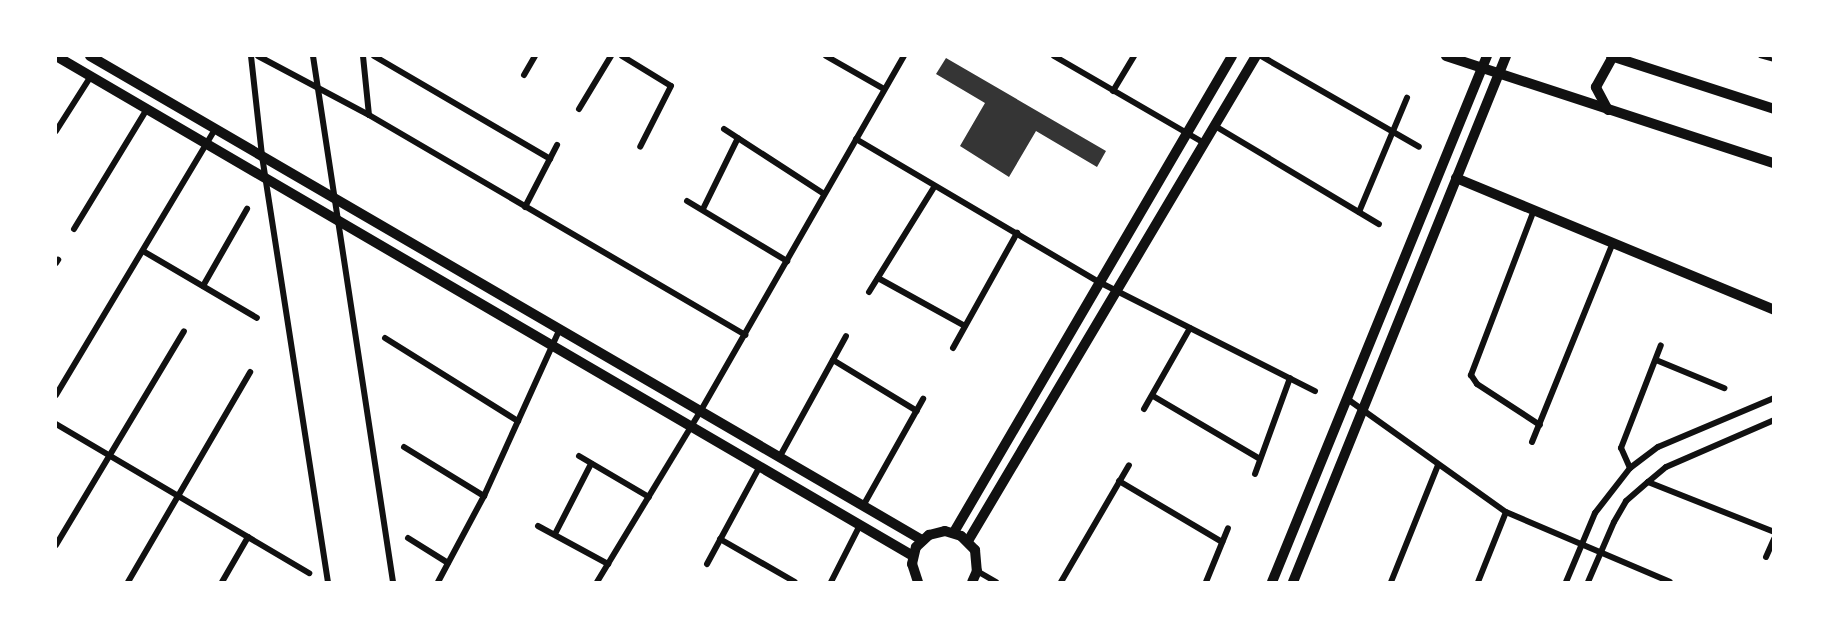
<!DOCTYPE html>
<style>
body{margin:0}
#map{position:relative;width:1829px;height:638px;overflow:hidden;background:#fff;font-family:"PT Sans Narrow",sans-serif}
div>[style]{position:absolute}
[style*='--x']{left:calc(var(--x)*1px);top:calc(var(--y)*1px);width:calc(var(--w)*1px);rotate:calc(var(--a)*1deg)}
.building>*{inset:0;background:#353535}
.service>*{height:4px;margin:-2px;padding:0 2px;transform-origin:2px;border-radius:2px;background:#111}
.minor>*{height:6px;margin:-3px;padding:0 3px;transform-origin:3px;border-radius:3px;background:#111}
.tertiary>*{height:10px;margin:-5px;padding:0 5px;transform-origin:5px;border-radius:5px;background:#111}
.secondary>*{height:10px;margin:-5px;padding:0 5px;transform-origin:5px;border-radius:5px;background:#111}
span{translate:-50% -50%;white-space:nowrap;text-align:center;line-height:1.15;-webkit-text-stroke:4.5px #fff;paint-order:stroke}
.frame{position:absolute;inset:0;border:57px solid #fff;pointer-events:none}
</style>
<div id="map">
<div class="building">
<div style="clip-path:polygon(946px 58px,1106px 151px,1097px 167px,1036px 131px,1009px 177px,960px 146px,985px 103px,936px 74px)"></div>
</div>
<div class="service">
<div style="--x:1760;--y:56;--w:15;--a:16"></div>
</div>
<div class="minor">
<div style="--x:251;--y:56;--w:101;--a:83.7"></div>
<div style="--x:262;--y:156;--w:431;--a:81.2"></div>
<div style="--x:258;--y:56;--w:126;--a:28"></div>
<div style="--x:369;--y:115;--w:436;--a:30.3"></div>
<div style="--x:313;--y:56;--w:532;--a:81.35"></div>
<div style="--x:363;--y:56;--w:59;--a:84.2"></div>
<div style="--x:374;--y:56;--w:204;--a:30.3"></div>
<div style="--x:622;--y:56;--w:57;--a:31.5"></div>
<div style="--x:671;--y:86;--w:68;--a:116.9"></div>
<div style="--x:826;--y:56;--w:67;--a:29.6"></div>
<div style="--x:1054;--y:56;--w:173;--a:30.1"></div>
<div style="--x:1261;--y:56;--w:182;--a:29.9"></div>
<div style="--x:524;--y:75;--w:22;--a:-60"></div>
<div style="--x:1113;--y:91;--w:41;--a:-59"></div>
<div style="--x:579;--y:109;--w:62;--a:-58.9"></div>
<div style="--x:1215;--y:126;--w:191;--a:30.9"></div>
<div style="--x:724;--y:129;--w:119;--a:33"></div>
<div style="--x:56;--y:131;--w:65;--a:-57.5"></div>
<div style="--x:856;--y:139;--w:282;--a:30.5"></div>
<div style="--x:1099;--y:282;--w:242;--a:26.8"></div>
<div style="--x:687;--y:201;--w:117;--a:31"></div>
<div style="--x:525;--y:207;--w:70;--a:-62.7"></div>
<div style="--x:703;--y:209;--w:79;--a:-63.8"></div>
<div style="--x:1534;--y:210;--w:177;--a:110.9"></div>
<div style="--x:1471;--y:375;--w:11;--a:56"></div>
<div style="--x:1477;--y:384;--w:75;--a:33.1"></div>
<div style="--x:1359;--y:212;--w:124;--a:-67.2"></div>
<div style="--x:74;--y:229;--w:140;--a:-58.7"></div>
<div style="--x:143;--y:251;--w:132;--a:30.4"></div>
<div style="--x:56;--y:263;--w:4;--a:-56"></div>
<div style="--x:878;--y:278;--w:99;--a:28.9"></div>
<div style="--x:203;--y:286;--w:89;--a:-60.3"></div>
<div style="--x:869;--y:292;--w:123;--a:-58.2"></div>
<div style="--x:385;--y:338;--w:157;--a:32"></div>
<div style="--x:953;--y:348;--w:132;--a:-60.9"></div>
<div style="--x:833;--y:360;--w:98;--a:31.3"></div>
<div style="--x:1656;--y:360;--w:74;--a:22.4"></div>
<div style="--x:56;--y:395;--w:310;--a:-59.1"></div>
<div style="--x:1153;--y:396;--w:124;--a:30.5"></div>
<div style="--x:1346;--y:398;--w:196;--a:35.5"></div>
<div style="--x:1506;--y:512;--w:178;--a:23.1"></div>
<div style="--x:1144;--y:409;--w:93;--a:-60.4"></div>
<div style="--x:56;--y:424;--w:294;--a:30.5"></div>
<div style="--x:1532;--y:442;--w:215;--a:-67.9"></div>
<div style="--x:404;--y:447;--w:94;--a:31.5"></div>
<div style="--x:579;--y:456;--w:81;--a:30.4"></div>
<div style="--x:779;--y:458;--w:139;--a:-61.2"></div>
<div style="--x:1630;--y:468;--w:22;--a:-114"></div>
<div style="--x:1621;--y:448;--w:110;--a:-68.8"></div>
<div style="--x:1255;--y:474;--w:102;--a:-70"></div>
<div style="--x:1119;--y:481;--w:120;--a:30.6"></div>
<div style="--x:1648;--y:482;--w:136;--a:21.6"></div>
<div style="--x:863;--y:506;--w:123;--a:-60.7"></div>
<div style="--x:538;--y:526;--w:80;--a:28.5"></div>
<div style="--x:555;--y:534;--w:79;--a:-62.8"></div>
<div style="--x:408;--y:538;--w:47;--a:32"></div>
<div style="--x:720;--y:539;--w:86;--a:29.8"></div>
<div style="--x:56;--y:545;--w:249;--a:-59.1"></div>
<div style="--x:1766;--y:557;--w:20;--a:-66"></div>
<div style="--x:707;--y:564;--w:109;--a:-61.6"></div>
<div style="--x:977;--y:571;--w:22;--a:30"></div>
<div style="--x:128;--y:582;--w:243;--a:-59.8"></div>
<div style="--x:222;--y:582;--w:52;--a:-60"></div>
<div style="--x:438;--y:582;--w:98;--a:-61.9"></div>
<div style="--x:484;--y:496;--w:181;--a:-65.6"></div>
<div style="--x:597;--y:582;--w:199;--a:-58.8"></div>
<div style="--x:700;--y:412;--w:410;--a:-60.2"></div>
<div style="--x:831;--y:582;--w:64;--a:-63"></div>
<div style="--x:1061;--y:582;--w:135;--a:-59.8"></div>
<div style="--x:1206;--y:582;--w:58;--a:-67.8"></div>
<div style="--x:1391;--y:582;--w:126;--a:-68.1"></div>
<div style="--x:1478;--y:582;--w:75;--a:-68.2"></div>
<div style="--x:1566;--y:582;--w:75;--a:-67.2"></div>
<div style="--x:1595;--y:513;--w:57;--a:-52.1"></div>
<div style="--x:1630;--y:468;--w:35;--a:-37"></div>
<div style="--x:1658;--y:447;--w:126;--a:-22.9"></div>
<div style="--x:1588;--y:582;--w:65;--a:-66.6"></div>
<div style="--x:1614;--y:522;--w:24;--a:-60"></div>
<div style="--x:1626;--y:501;--w:29;--a:-41"></div>
<div style="--x:1648;--y:482;--w:23;--a:-40"></div>
<div style="--x:1666;--y:467;--w:118;--a:-23.5"></div>
</div>
<div class="tertiary">
<div style="--x:56;--y:56;--w:992;--a:30.26"></div>
<div style="--x:90;--y:56;--w:963;--a:30.19"></div>
<div style="--x:1456;--y:178;--w:344;--a:22.5"></div>
<div style="--x:954;--y:532;--w:551;--a:-59.71"></div>
<div style="--x:968;--y:541;--w:564;--a:-59.3"></div>
<div style="--x:918;--y:582;--w:19;--a:-108"></div>
<div style="--x:912;--y:564;--w:17;--a:-77"></div>
<div style="--x:916;--y:547;--w:18;--a:-43"></div>
<div style="--x:929;--y:535;--w:16;--a:-14"></div>
<div style="--x:945;--y:531;--w:17;--a:17"></div>
<div style="--x:961;--y:536;--w:20;--a:45"></div>
<div style="--x:975;--y:550;--w:21;--a:85"></div>
<div style="--x:977;--y:571;--w:12;--a:114"></div>
<div style="--x:1272;--y:582;--w:568;--a:-67.77"></div>
<div style="--x:1293;--y:582;--w:567;--a:-67.95"></div>
</div>
<div class="secondary">
<div style="--x:1446;--y:56;--w:345;--a:18.1"></div>
<div style="--x:1611;--y:56;--w:171;--a:18"></div>
<div style="--x:1608;--y:110;--w:26;--a:-118"></div>
<div style="--x:1596;--y:87;--w:35;--a:-61"></div>
</div>
<div class="frame"></div>
</div>
